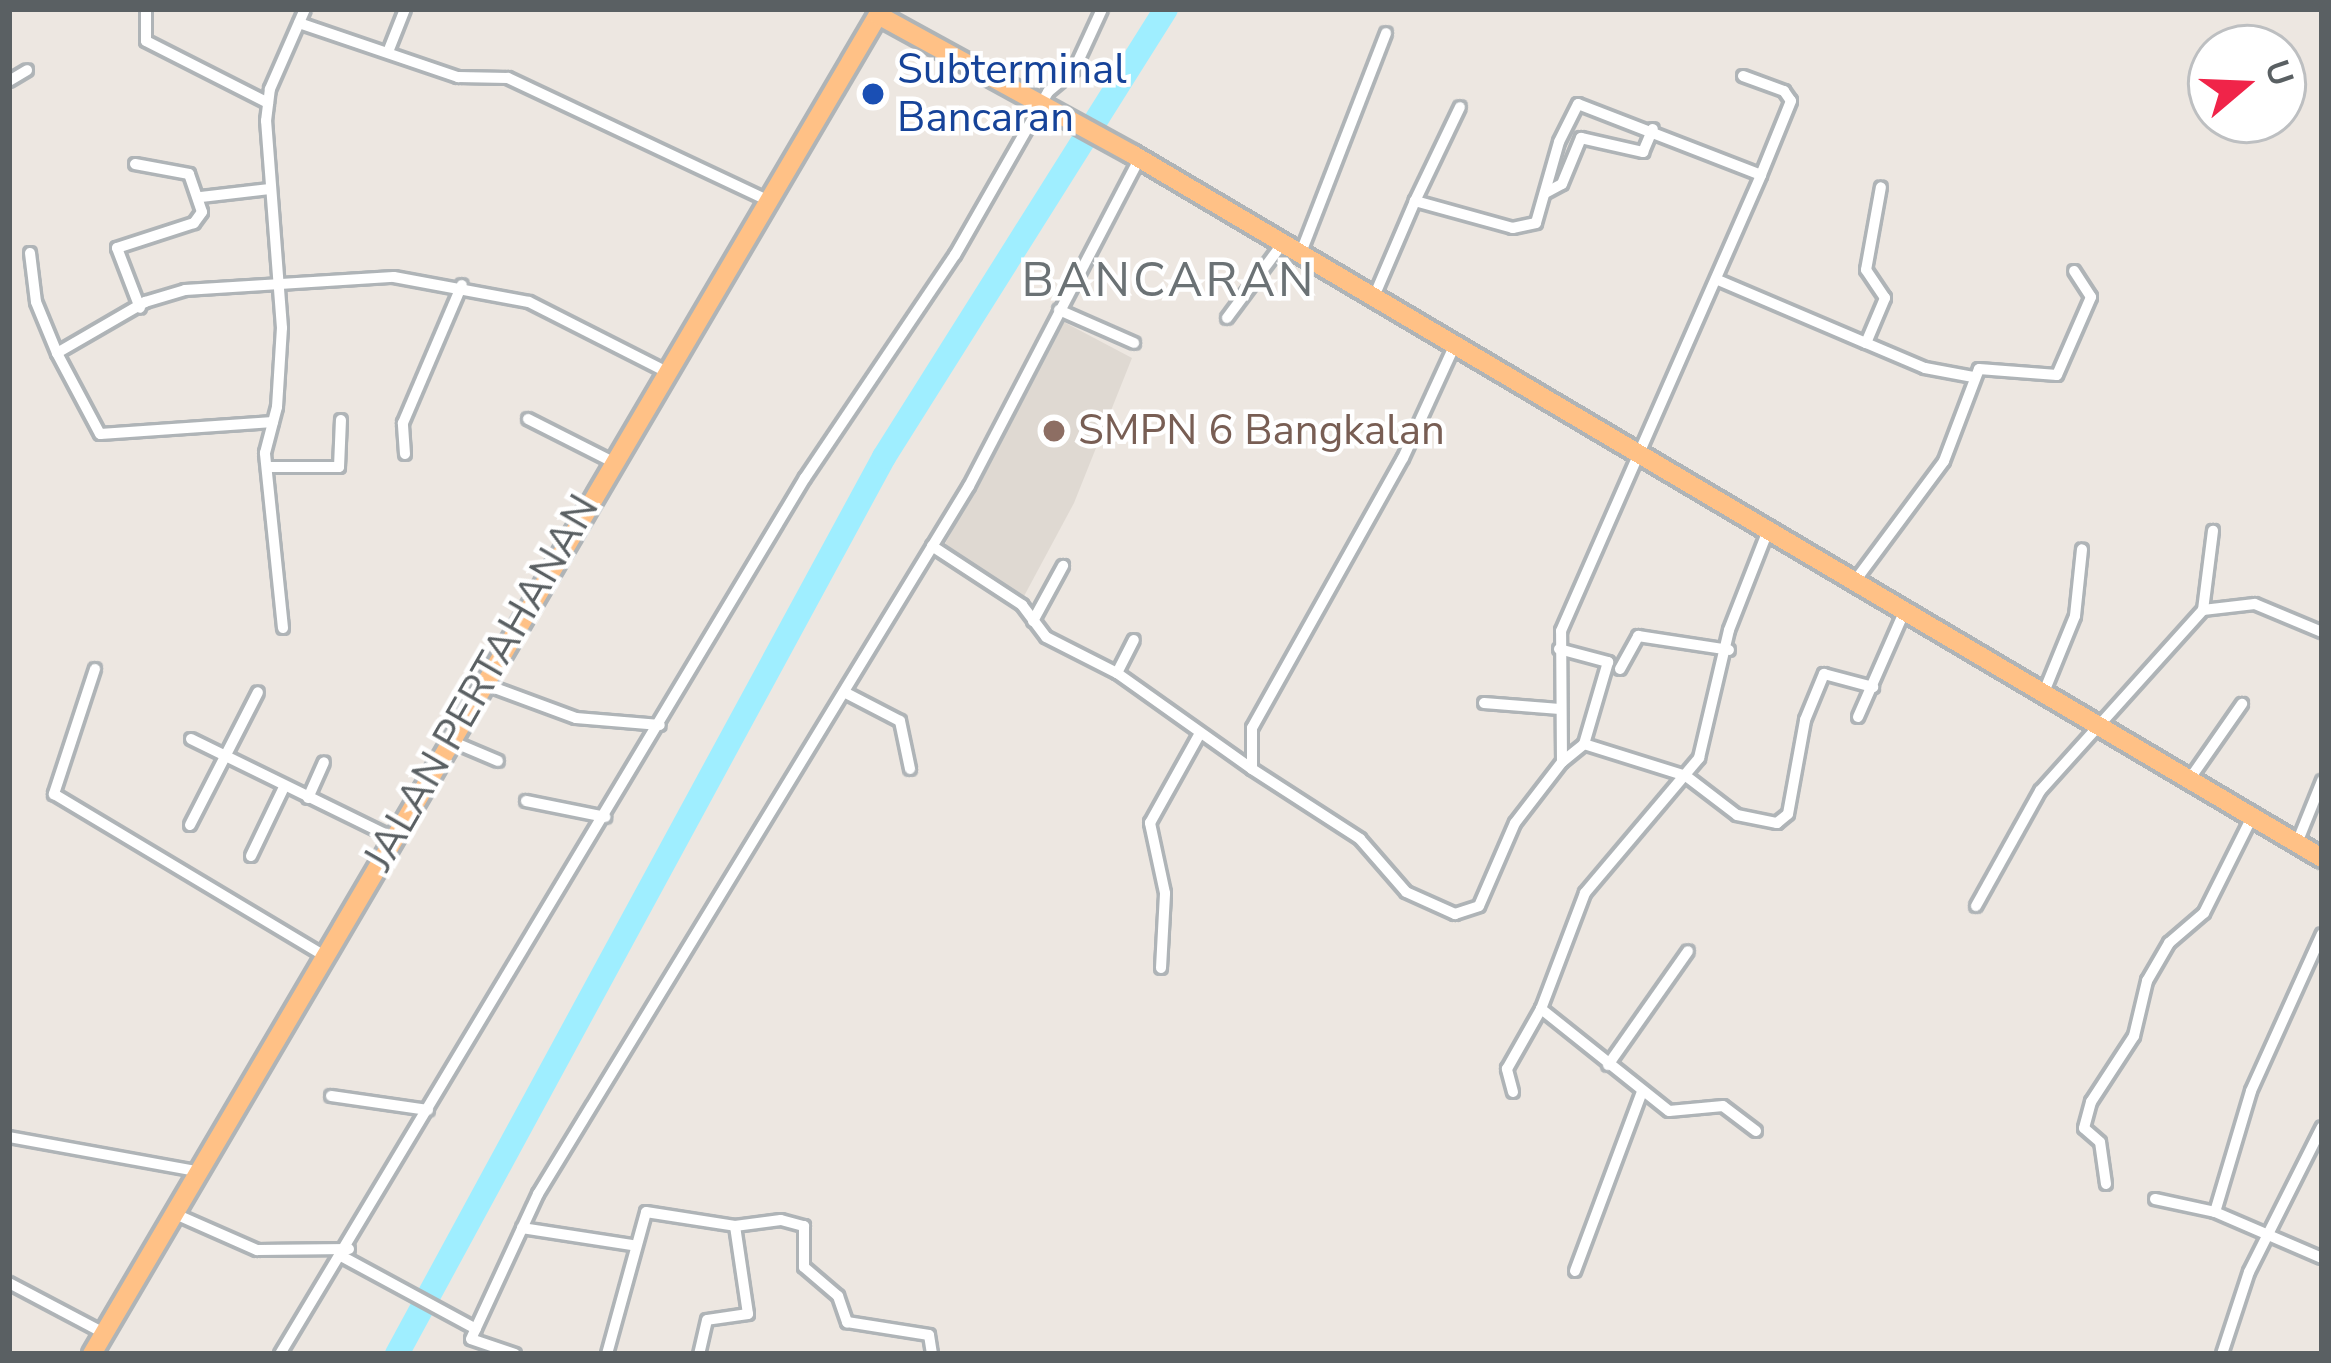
<!DOCTYPE html>
<style>
body{margin:0}
#map{position:relative;width:2331px;height:1363px;overflow:hidden;background:#ede7e1;font-family:"Nunito Sans",sans-serif}
div>[style]{position:absolute}
[style*='--x']{left:calc(var(--x)*1px);top:calc(var(--y)*1px);width:calc(var(--w)*1px);rotate:calc(var(--a)*1deg)}
.education>*{inset:0;background:#dfd9d2}
.river>*{height:24px;margin:-12px;padding:0 12px;transform-origin:12px;border-radius:12px;background:#9feeff}
.roads{filter:drop-shadow(3px 0 #afb4b7) drop-shadow(-3px 0 #afb4b7) drop-shadow(0 3px #afb4b7) drop-shadow(0 -3px #afb4b7)}
.street>*{height:10px;margin:-5px;padding:0 5px;transform-origin:5px;border-radius:5px;background:#fff}
.highway>*{height:18px;margin:-9px;padding:0 9px;transform-origin:9px;border-radius:9px;background:#ffc186}
.dots>*{width:33px;height:33px;translate:-50% -50%;box-sizing:border-box;border:6px solid #fff;border-radius:50%}
span{translate:-50% -50%;white-space:nowrap;text-align:center;line-height:1.15;-webkit-text-stroke:9px #fff;paint-order:stroke}
.transit-label{font-size:42px;color:#164399}
.left{translate:0 -50%;text-align:left}
.education-label{font-size:42px;color:#785e54}
.street-label{font-size:42px;color:#5a6063}
.quarter-label{font-size:48px;color:#6b7275;letter-spacing:3px}
.frame{position:absolute;inset:0;border:12px solid #5a6063;pointer-events:none}
.north{position:absolute;left:2187px;top:24px;width:120px;height:120px;box-sizing:border-box;background:#fff;border:3px solid #bdbfc1;border-radius:50%;rotate:71deg;font-size:33px;font-weight:700;line-height:48px;text-align:center;color:#5a6063}
.north::after{content:'';display:block;margin:auto;width:42px;height:54px;background:#f02449;clip-path:polygon(50% 0,100% 100%,50% 72%,0 100%)}
</style>
<div id="map">
<div class="education">
<div style="clip-path:polygon(1062px 321px,1132px 358px,1074px 503px,1023px 598px,944px 546px)"></div>
</div>
<div class="river">
<div style="--x:397;--y:1354;--w:1021;--a:-61.5"></div>
<div style="--x:884;--y:457;--w:529;--a:-57.81"></div>
</div>
<div class="roads">
<div class="street">
<div style="--x:146;--y:9;--w:32;--a:90"></div>
<div style="--x:146;--y:41;--w:137;--a:26.9"></div>
<div style="--x:299;--y:23;--w:168;--a:18.8"></div>
<div style="--x:458;--y:77;--w:50;--a:1.1"></div>
<div style="--x:508;--y:78;--w:289;--a:25.2"></div>
<div style="--x:388;--y:52;--w:46;--a:-68.4"></div>
<div style="--x:1743;--y:76;--w:44;--a:20.1"></div>
<div style="--x:1784;--y:91;--w:12;--a:55"></div>
<div style="--x:1791;--y:101;--w:80;--a:112.1"></div>
<div style="--x:9;--y:81;--w:21;--a:-31"></div>
<div style="--x:135;--y:164;--w:55;--a:10.5"></div>
<div style="--x:189;--y:174;--w:40;--a:71.1"></div>
<div style="--x:202;--y:212;--w:14;--a:126"></div>
<div style="--x:194;--y:223;--w:81;--a:162"></div>
<div style="--x:117;--y:248;--w:64;--a:69"></div>
<div style="--x:1545;--y:193;--w:19;--a:-28"></div>
<div style="--x:1562;--y:184;--w:50;--a:-67.6"></div>
<div style="--x:1581;--y:138;--w:64;--a:12.7"></div>
<div style="--x:1643;--y:152;--w:25;--a:-67"></div>
<div style="--x:201;--y:197;--w:69;--a:-6.6"></div>
<div style="--x:1415;--y:201;--w:104;--a:-64.4"></div>
<div style="--x:30;--y:253;--w:49;--a:83"></div>
<div style="--x:36;--y:302;--w:55;--a:67.6"></div>
<div style="--x:1300;--y:255;--w:238;--a:-68.8"></div>
<div style="--x:1718;--y:280;--w:161;--a:23.1"></div>
<div style="--x:1866;--y:343;--w:49;--a:-67.1"></div>
<div style="--x:1885;--y:298;--w:34;--a:-124"></div>
<div style="--x:1866;--y:270;--w:84;--a:-79.8"></div>
<div style="--x:1059;--y:310;--w:82;--a:23.7"></div>
<div style="--x:1227;--y:318;--w:89;--a:-53.3"></div>
<div style="--x:1866;--y:343;--w:64;--a:23"></div>
<div style="--x:1925;--y:368;--w:49;--a:10.6"></div>
<div style="--x:528;--y:419;--w:93;--a:26.8"></div>
<div style="--x:273;--y:422;--w:173;--a:176"></div>
<div style="--x:100;--y:434;--w:92;--a:-118"></div>
<div style="--x:57;--y:353;--w:102;--a:-30.1"></div>
<div style="--x:145;--y:302;--w:42;--a:-16.7"></div>
<div style="--x:185;--y:290;--w:209;--a:-3.6"></div>
<div style="--x:394;--y:277;--w:137;--a:10.5"></div>
<div style="--x:529;--y:302;--w:153;--a:26.9"></div>
<div style="--x:405;--y:454;--w:31;--a:-94"></div>
<div style="--x:403;--y:423;--w:150;--a:-66.9"></div>
<div style="--x:268;--y:467;--w:71;--a:0"></div>
<div style="--x:339;--y:467;--w:47;--a:-87.6"></div>
<div style="--x:932;--y:546;--w:108;--a:33.2"></div>
<div style="--x:1022;--y:605;--w:40;--a:53"></div>
<div style="--x:1046;--y:637;--w:80;--a:26.9"></div>
<div style="--x:1117;--y:673;--w:37;--a:-63"></div>
<div style="--x:1855;--y:581;--w:149;--a:-53.4"></div>
<div style="--x:1944;--y:461;--w:98;--a:-69.2"></div>
<div style="--x:1979;--y:369;--w:78;--a:4.4"></div>
<div style="--x:2057;--y:375;--w:85;--a:-66.4"></div>
<div style="--x:2091;--y:297;--w:31;--a:-123"></div>
<div style="--x:2203;--y:610;--w:80;--a:-82.8"></div>
<div style="--x:1033;--y:621;--w:63;--a:-61.4"></div>
<div style="--x:283;--y:628;--w:176;--a:-95.9"></div>
<div style="--x:265;--y:453;--w:48;--a:-75.4"></div>
<div style="--x:277;--y:407;--w:79;--a:-86.4"></div>
<div style="--x:282;--y:328;--w:208;--a:-94.4"></div>
<div style="--x:266;--y:121;--w:32;--a:-83"></div>
<div style="--x:270;--y:89;--w:87;--a:-66.4"></div>
<div style="--x:1559;--y:649;--w:51;--a:14.9"></div>
<div style="--x:1608;--y:662;--w:85;--a:106.3"></div>
<div style="--x:95;--y:669;--w:132;--a:108.2"></div>
<div style="--x:54;--y:794;--w:313;--a:30.9"></div>
<div style="--x:1620;--y:669;--w:38;--a:-61"></div>
<div style="--x:1638;--y:636;--w:92;--a:8.7"></div>
<div style="--x:1117;--y:673;--w:166;--a:35.4"></div>
<div style="--x:1252;--y:769;--w:41;--a:-90"></div>
<div style="--x:1252;--y:728;--w:309;--a:-60.8"></div>
<div style="--x:1403;--y:458;--w:120;--a:-65.4"></div>
<div style="--x:484;--y:684;--w:98;--a:20.3"></div>
<div style="--x:576;--y:718;--w:84;--a:4.8"></div>
<div style="--x:844;--y:692;--w:63;--a:27.4"></div>
<div style="--x:900;--y:721;--w:49;--a:78.2"></div>
<div style="--x:2044;--y:692;--w:82;--a:-67.8"></div>
<div style="--x:2075;--y:616;--w:67;--a:-84"></div>
<div style="--x:1484;--y:703;--w:76;--a:4.5"></div>
<div style="--x:1858;--y:717;--w:115;--a:-66.3"></div>
<div style="--x:191;--y:739;--w:225;--a:26.1"></div>
<div style="--x:451;--y:741;--w:51;--a:23.1"></div>
<div style="--x:1562;--y:762;--w:28;--a:-39"></div>
<div style="--x:1584;--y:744;--w:107;--a:17.4"></div>
<div style="--x:1686;--y:776;--w:64;--a:37.4"></div>
<div style="--x:1737;--y:815;--w:41;--a:11.3"></div>
<div style="--x:1777;--y:823;--w:14;--a:-39"></div>
<div style="--x:1788;--y:814;--w:96;--a:-79.7"></div>
<div style="--x:1805;--y:720;--w:50;--a:-67.6"></div>
<div style="--x:1824;--y:674;--w:51;--a:14.9"></div>
<div style="--x:1252;--y:769;--w:129;--a:32.9"></div>
<div style="--x:1360;--y:839;--w:70;--a:49"></div>
<div style="--x:1406;--y:892;--w:54;--a:24.2"></div>
<div style="--x:1455;--y:914;--w:25;--a:-18"></div>
<div style="--x:1479;--y:906;--w:90;--a:-66.6"></div>
<div style="--x:1515;--y:823;--w:77;--a:-52.4"></div>
<div style="--x:1562;--y:762;--w:131;--a:-90.4"></div>
<div style="--x:1561;--y:631;--w:498;--a:-66.3"></div>
<div style="--x:1761;--y:175;--w:196;--a:-158.8"></div>
<div style="--x:1578;--y:104;--w:42;--a:116.6"></div>
<div style="--x:1559;--y:142;--w:84;--a:105.9"></div>
<div style="--x:1536;--y:223;--w:24;--a:168"></div>
<div style="--x:1513;--y:228;--w:102;--a:-164.6"></div>
<div style="--x:1415;--y:201;--w:107;--a:113.2"></div>
<div style="--x:2189;--y:780;--w:93;--a:-55.1"></div>
<div style="--x:308;--y:798;--w:39;--a:-66"></div>
<div style="--x:526;--y:801;--w:81;--a:11.4"></div>
<div style="--x:190;--y:825;--w:149;--a:-62.9"></div>
<div style="--x:2297;--y:843;--w:67;--a:-68"></div>
<div style="--x:251;--y:856;--w:76;--a:-64.4"></div>
<div style="--x:1976;--y:906;--w:132;--a:-60.9"></div>
<div style="--x:2040;--y:791;--w:244;--a:-48"></div>
<div style="--x:2203;--y:610;--w:52;--a:-6.6"></div>
<div style="--x:2255;--y:604;--w:73;--a:22.7"></div>
<div style="--x:1161;--y:968;--w:75;--a:-86.9"></div>
<div style="--x:1165;--y:893;--w:72;--a:-102.1"></div>
<div style="--x:1150;--y:823;--w:101;--a:-60.9"></div>
<div style="--x:1608;--y:1065;--w:139;--a:-54.9"></div>
<div style="--x:1513;--y:1092;--w:24;--a:-105"></div>
<div style="--x:1507;--y:1069;--w:69;--a:-60.5"></div>
<div style="--x:331;--y:1096;--w:98;--a:8.2"></div>
<div style="--x:1756;--y:1131;--w:41;--a:-142.9"></div>
<div style="--x:1723;--y:1106;--w:54;--a:174.7"></div>
<div style="--x:1669;--y:1111;--w:164;--a:-141.4"></div>
<div style="--x:1541;--y:1009;--w:124;--a:-69.2"></div>
<div style="--x:1585;--y:893;--w:177;--a:-49.8"></div>
<div style="--x:1699;--y:758;--w:131;--a:-76.8"></div>
<div style="--x:1729;--y:630;--w:104;--a:-68.6"></div>
<div style="--x:9;--y:1137;--w:190;--a:10.3"></div>
<div style="--x:2106;--y:1184;--w:42;--a:-98.1"></div>
<div style="--x:2100;--y:1142;--w:21;--a:-139"></div>
<div style="--x:2084;--y:1128;--w:27;--a:-75"></div>
<div style="--x:2091;--y:1102;--w:79;--a:-56.9"></div>
<div style="--x:2134;--y:1036;--w:57;--a:-76.7"></div>
<div style="--x:2147;--y:981;--w:44;--a:-59.9"></div>
<div style="--x:2169;--y:943;--w:46;--a:-40.6"></div>
<div style="--x:2204;--y:913;--w:107;--a:-63.4"></div>
<div style="--x:2155;--y:1199;--w:61;--a:12.2"></div>
<div style="--x:2215;--y:1212;--w:116;--a:23.3"></div>
<div style="--x:2215;--y:1212;--w:126;--a:-73.4"></div>
<div style="--x:2251;--y:1091;--w:172;--a:-65.7"></div>
<div style="--x:173;--y:1213;--w:92;--a:23.8"></div>
<div style="--x:257;--y:1250;--w:92;--a:-0.6"></div>
<div style="--x:735;--y:1226;--w:46;--a:-7.4"></div>
<div style="--x:781;--y:1220;--w:24;--a:15"></div>
<div style="--x:804;--y:1226;--w:41;--a:90"></div>
<div style="--x:804;--y:1267;--w:45;--a:40.5"></div>
<div style="--x:838;--y:1296;--w:28;--a:71"></div>
<div style="--x:847;--y:1322;--w:83;--a:9"></div>
<div style="--x:929;--y:1335;--w:19;--a:81"></div>
<div style="--x:522;--y:1228;--w:111;--a:8.8"></div>
<div style="--x:343;--y:1257;--w:151;--a:28.4"></div>
<div style="--x:1575;--y:1271;--w:191;--a:-69.5"></div>
<div style="--x:9;--y:1283;--w:107;--a:27.8"></div>
<div style="--x:280;--y:1354;--w:1021;--a:-59.07"></div>
<div style="--x:805;--y:478;--w:269;--a:-56.1"></div>
<div style="--x:955;--y:255;--w:188;--a:-60.3"></div>
<div style="--x:1048;--y:92;--w:34;--a:-40"></div>
<div style="--x:1074;--y:70;--w:67;--a:-65.3"></div>
<div style="--x:515;--y:1354;--w:46;--a:-161.2"></div>
<div style="--x:471;--y:1339;--w:160;--a:-65.2"></div>
<div style="--x:538;--y:1194;--w:829;--a:-58.67"></div>
<div style="--x:969;--y:486;--w:369;--a:-62.5"></div>
<div style="--x:607;--y:1354;--w:147;--a:-74.6"></div>
<div style="--x:646;--y:1212;--w:90;--a:8.9"></div>
<div style="--x:735;--y:1226;--w:89;--a:81.6"></div>
<div style="--x:748;--y:1314;--w:41;--a:171.7"></div>
<div style="--x:707;--y:1320;--w:35;--a:103"></div>
<div style="--x:2222;--y:1354;--w:86;--a:-71.8"></div>
<div style="--x:2249;--y:1272;--w:162;--a:-63.3"></div>
</div>
<div class="highway">
<div style="--x:92;--y:1354;--w:1553;--a:-59.59"></div>
<div style="--x:878;--y:15;--w:290;--a:28.7"></div>
<div style="--x:1132;--y:154;--w:1383;--a:30.61"></div>
</div>
</div>
<div class="dots">
<div style="left:873px;top:94px;background:#1a4fb4"></div>
<div style="left:1054px;top:431px;background:#8d6e63"></div>
</div>
<div class="transit-label">
<span class="left" style="left:897px;top:94px">Subterminal<br>Bancaran</span>
</div>
<div class="education-label">
<span class="left" style="left:1078px;top:431px">SMPN 6 Bangkalan</span>
</div>
<div class="street-label">
<span style="left:482px;top:683px;rotate:-60deg">JALAN PERTAHANAN</span>
</div>
<div class="quarter-label">
<span style="left:1169px;top:281px">BANCARAN</span>
</div>
<div class="frame"></div>
<div class="north">U</div>
</div>
